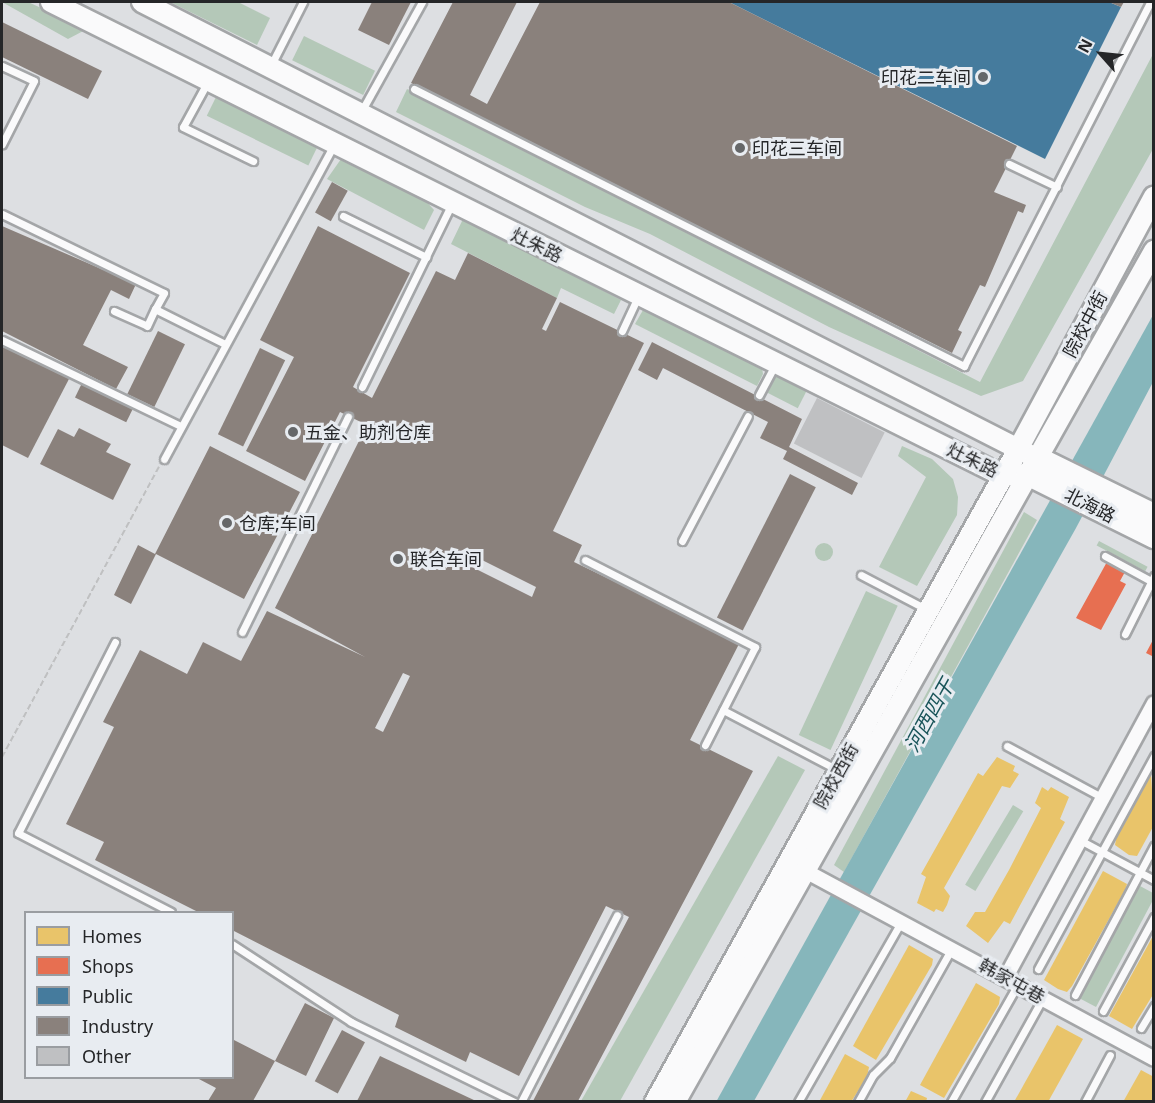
<!DOCTYPE html>
<meta charset="utf-8">
<style>
body{margin:0}
#map{position:relative;width:1155px;height:1103px;overflow:hidden;background:#dddfe2;font-family:"Noto Sans","Noto Sans SC",sans-serif}
div>[style]{position:absolute}
[style*='--x']{left:calc(var(--x)*1px);top:calc(var(--y)*1px);width:calc(var(--w)*1px);rotate:calc(var(--a)*1deg)}
.green>*{inset:0;background:#b4c8b8;transform-origin:0 0}
.round{border-radius:50%}
.water>*{inset:0;background:#86b6bb}
.homes>*{inset:0;background:#e9c46a}
.shops>*{inset:0;background:#e76f51}
.public>*{inset:0;background:#457b9d}
.industry>*{inset:0;background:#8a817c;transform-origin:0 0}
.building>*{inset:0;background:#bfc0c2;transform-origin:0 0}
.path>*{height:2px;margin-top:-1px;transform-origin:0;background:repeating-linear-gradient(90deg,#bfc0c1 0 6px,transparent 0 9px)}
.roads{filter:drop-shadow(2px 0 #a4a6a8) drop-shadow(-2px 0 #a4a6a8) drop-shadow(0 2px #a4a6a8) drop-shadow(0 -2px #a4a6a8)}
.lane>*{height:7px;margin:-3.5px;padding:0 3.5px;transform-origin:3.5px;border-radius:3.5px;background:#fafafb}
.street>*{height:14px;margin:-7px;padding:0 7px;transform-origin:7px;border-radius:7px;background:#fafafb}
.secondary>*{height:20px;margin:-10px;padding:0 10px;transform-origin:10px;border-radius:10px;background:#fafafb}
.primary>*{height:22px;margin:-11px;padding:0 11px;transform-origin:11px;border-radius:11px;background:#fafafb}
.dots>*{width:16px;height:16px;translate:-50% -50%;box-sizing:border-box;border:3px solid #e8ecf1;border-radius:50%}
span{translate:-50% -50%;white-space:nowrap;text-align:center;line-height:1.15;-webkit-text-stroke:6px #e8ecf1;paint-order:stroke}
.poi-label{font-size:18px;color:#252628}
.right{translate:-100% -50%;text-align:right}
.left{translate:0 -50%;text-align:left}
.street-label{font-size:18px;color:#252628}
.water-label{font-size:20px;color:#195459;font-style:italic}
.frame{position:absolute;inset:0;border:3px solid #252628;pointer-events:none}
.legend{position:absolute;left:24px;top:911px;width:210px;height:168px;box-sizing:border-box;background:#e8ecf1;border:2px solid #9a9da1;margin:0;padding:8px 10px;list-style:none;font-size:18px;color:#252628}
.legend li{display:flex;align-items:center;gap:12px;height:30px}
.legend b{width:30px;border:2px solid #9a9da1}
.north{position:absolute;left:1071px;top:24px;width:60px;height:60px;-webkit-text-stroke:4px #e8ecf1;paint-order:stroke;rotate:297deg;font-size:16px;font-weight:700;line-height:24px;text-align:center;color:#252628}
.north::after{content:'';display:block;margin:auto;width:21px;height:27px;background:#252628;clip-path:polygon(50% 0,100% 100%,50% 72%,0 100%)}
</style>
<div id="map">
<div class="green">
<div style="clip-path:polygon(2px 2px,28px 2px,87px 29px,68px 39px)"></div>
<div style="clip-path:polygon(170px 2px,238px 2px,270px 18px,257px 45px)"></div>
<div style="left:304px;top:36px;width:79px;height:27px;rotate:26deg"></div>
<div style="clip-path:polygon(1153px 54px,1153px 149px,1023px 381px,981px 396px,829px 327px,650px 234px,585px 207px,396px 112px,407px 89px,980px 382px)"></div>
<div style="left:216px;top:97px;width:113px;height:21px;rotate:26deg"></div>
<div style="clip-path:polygon(341px 159px,426px 201px,434px 210px,424px 230px,327px 179px)"></div>
<div style="clip-path:polygon(463px 219px,621px 300px,614px 314px,561px 288px,557px 298px,451px 244px)"></div>
<div style="clip-path:polygon(643px 310px,762px 368px,763px 374px,757px 386px,635px 324px)"></div>
<div style="left:777px;top:374px;width:34px;height:21px;rotate:27deg"></div>
<div style="clip-path:polygon(902px 446px,932px 459px,953px 479px,958px 497px,957px 515px,917px 586px,879px 567px,926px 477px,898px 456px)"></div>
<div style="clip-path:polygon(1024px 512px,1037px 520px,844px 872px,834px 865px)"></div>
<div style="left:1099px;top:541px;width:55px;height:5px;rotate:28deg"></div>
<div class="round" style="left:815px;top:543px;width:18px;height:18px"></div>
<div style="left:866px;top:591px;width:35px;height:159px;rotate:25deg"></div>
<div style="clip-path:polygon(778px 756px,805px 770px,620px 1101px,581px 1101px)"></div>
<div style="left:1013px;top:805px;width:12px;height:93px;rotate:31deg"></div>
<div style="clip-path:polygon(1140px 886px,1153px 893px,1153px 900px,1096px 1007px,1079px 998px)"></div>
</div>
<div class="water">
<div style="clip-path:polygon(1153px 315px,1153px 382px,1076px 528px,754px 1101px,716px 1102px)"></div>
</div>
<div class="homes">
<div style="clip-path:polygon(997px 757px,1015px 766px,1013px 771px,1019px 774px,1010px 788px,1002px 786px,944px 888px,950px 896px,947px 905px,943px 912px,936px 909px,934px 912px,917px 903px,926px 877px,921px 874px,978px 773px,983px 776px)"></div>
<div style="clip-path:polygon(1151px 773px,1154px 825px,1137px 856px,1129px 855px,1115px 845px,1117px 834px)"></div>
<div style="clip-path:polygon(1042px 787px,1048px 791px,1051px 787px,1069px 797px,1060px 819px,1065px 822px,1010px 924px,1004px 921px,988px 943px,966px 926px,975px 912px,985px 912px,1009px 870px,1041px 808px,1035px 803px)"></div>
<div style="clip-path:polygon(1103px 871px,1127px 884px,1125px 890px,1072px 986px,1067px 992px,1058px 989px,1044px 980px)"></div>
<div style="clip-path:polygon(1154px 934px,1154px 993px,1132px 1029px,1109px 1016px)"></div>
<div style="clip-path:polygon(909px 945px,933px 959px,932px 965px,876px 1060px,853px 1046px)"></div>
<div style="clip-path:polygon(976px 983px,1000px 997px,999px 1004px,944px 1098px,920px 1085px)"></div>
<div style="clip-path:polygon(1057px 1025px,1083px 1039px,1048px 1102px,1014px 1102px)"></div>
<div style="clip-path:polygon(845px 1054px,869px 1067px,867px 1077px,851px 1102px,819px 1102px)"></div>
<div style="clip-path:polygon(1141px 1070px,1154px 1077px,1154px 1102px,1123px 1102px)"></div>
<div style="clip-path:polygon(911px 1091px,927px 1098px,926px 1102px,905px 1102px)"></div>
</div>
<div class="shops">
<div style="clip-path:polygon(1108px 560px,1126px 570px,1120px 581px,1126px 584px,1101px 630px,1076px 618px)"></div>
<div style="clip-path:polygon(1154px 638px,1154px 657px,1146px 653px)"></div>
</div>
<div class="public">
<div style="clip-path:polygon(729px 2px,1109px 2px,1121px 7px,1045px 159px)"></div>
</div>
<div class="industry">
<div style="clip-path:polygon(372px 2px,411px 2px,389px 45px,358px 30px)"></div>
<div style="clip-path:polygon(453px 2px,517px 2px,470px 95px,487px 104px,540px 2px,729px 2px,1017px 146px,994px 192px,1026px 205px,1023px 213px,1018px 211px,985px 287px,980px 285px,958px 330px,962px 332px,952px 353px,411px 83px)"></div>
<div style="clip-path:polygon(1109px 2px,1124px 2px,1121px 7px)"></div>
<div style="clip-path:polygon(2px 22px,102px 71px,88px 99px,2px 57px)"></div>
<div style="left:332px;top:182px;width:18px;height:35px;rotate:29deg"></div>
<div style="clip-path:polygon(2px 226px,136px 284px,129px 299px,111px 290px,83px 345px,128px 367px,116px 389px,2px 331px)"></div>
<div style="clip-path:polygon(evenodd,318px 226px,410px 273px,353px 387px,372px 398px,436px 271px,455px 280px,468px 253px,557px 298px,542px 329px,546px 331px,560px 302px,644px 343px,553px 531px,582px 545px,574px 562px,740px 642px,690px 740px,753px 771px,578px 1101px,533px 1101px,629px 917px,606px 906px,519px 1076px,470px 1052px,466px 1062px,395px 1027px,399px 1015px,232px 930px,232px 912px,198px 912px,95px 860px,104px 842px,66px 824px,114px 727px,103px 722px,140px 650px,187px 674px,203px 642px,241px 661px,267px 611px,365px 657px,275px 608px,367px 425px,340px 412px,305px 481px,246px 451px,294px 357px,260px 340px,318px 226px,470px 554px,536px 587px,532px 597px,466px 564px,470px 554px,318px 226px,403px 673px,410px 676px,383px 732px,375px 728px,403px 673px)"></div>
<div style="left:158px;top:331px;width:30px;height:70px;rotate:26deg"></div>
<div style="clip-path:polygon(2px 342px,70px 377px,28px 458px,2px 445px)"></div>
<div style="clip-path:polygon(652px 342px,802px 419px,789px 447px,858px 483px,852px 495px,783px 459px,787px 451px,760px 438px,768px 422px,663px 368px,657px 380px,638px 370px)"></div>
<div style="left:260px;top:348px;width:28px;height:96px;rotate:26deg"></div>
<div style="left:82px;top:383px;width:57px;height:16px;rotate:26deg"></div>
<div style="clip-path:polygon(79px 428px,111px 444px,106px 452px,131px 464px,113px 500px,40px 464px,58px 429px,74px 437px)"></div>
<div style="clip-path:polygon(210px 446px,300px 492px,244px 599px,156px 554px,131px 604px,114px 595px,138px 545px,155px 554px)"></div>
<div style="left:790px;top:474px;width:29px;height:161px;rotate:27deg"></div>
<div style="clip-path:polygon(305px 1003px,334px 1018px,306px 1076px,275px 1061px,253px 1101px,208px 1101px,216px 1088px,197px 1078px,232px 1078px,232px 1039px,275px 1061px)"></div>
<div style="left:342px;top:1030px;width:26px;height:58px;rotate:28deg"></div>
<div style="clip-path:polygon(380px 1056px,476px 1101px,357px 1101px)"></div>
</div>
<div class="building">
<div style="left:817px;top:398px;width:76px;height:51px;rotate:27deg"></div>
</div>
<div class="path">
<div style="--x:2;--y:757;--w:330;--a:-61.6"></div>
</div>
<div class="roads">
<div class="lane">
<div style="--x:271;--y:65;--w:71;--a:-63.1"></div>
<div style="--x:2;--y:66;--w:35;--a:25"></div>
<div style="--x:34;--y:81;--w:71;--a:116.9"></div>
<div style="--x:207;--y:83;--w:50;--a:118.6"></div>
<div style="--x:183;--y:127;--w:78;--a:25.9"></div>
<div style="--x:414;--y:89;--w:616;--a:26.73"></div>
<div style="--x:964;--y:366;--w:409;--a:-62.9"></div>
<div style="--x:361;--y:112;--w:126;--a:-61"></div>
<div style="--x:1009;--y:164;--w:53;--a:25.6"></div>
<div style="--x:2;--y:214;--w:180;--a:26"></div>
<div style="--x:164;--y:293;--w:18;--a:119"></div>
<div style="--x:343;--y:216;--w:93;--a:26.3"></div>
<div style="--x:114;--y:311;--w:36;--a:24"></div>
<div style="--x:147;--y:326;--w:19;--a:-65"></div>
<div style="--x:155;--y:309;--w:78;--a:26.6"></div>
<div style="--x:622;--y:331;--w:38;--a:-65"></div>
<div style="--x:2;--y:340;--w:199;--a:25.7"></div>
<div style="--x:362;--y:387;--w:205;--a:-63.9"></div>
<div style="--x:759;--y:395;--w:34;--a:-62"></div>
<div style="--x:164;--y:459;--w:358;--a:-61.6"></div>
<div style="--x:682;--y:541;--w:141;--a:-62.2"></div>
<div style="--x:1105;--y:556;--w:52;--a:28.5"></div>
<div style="--x:585;--y:560;--w:191;--a:27.1"></div>
<div style="--x:755;--y:647;--w:110;--a:117"></div>
<div style="--x:861;--y:575;--w:76;--a:27.6"></div>
<div style="--x:242;--y:632;--w:240;--a:-63.8"></div>
<div style="--x:1125;--y:634;--w:65;--a:-63.4"></div>
<div style="--x:115;--y:642;--w:214;--a:116.9"></div>
<div style="--x:18;--y:833;--w:172;--a:27.3"></div>
<div style="--x:723;--y:710;--w:130;--a:27.6"></div>
<div style="--x:1007;--y:746;--w:109;--a:28.4"></div>
<div style="--x:1080;--y:840;--w:84;--a:28.4"></div>
<div style="--x:232;--y:944;--w:142;--a:33.2"></div>
<div style="--x:351;--y:1022;--w:182;--a:26.1"></div>
<div style="--x:1038;--y:969;--w:243;--a:-61.4"></div>
<div style="--x:1075;--y:995;--w:169;--a:-62.1"></div>
<div style="--x:1103;--y:1011;--w:107;--a:-61.5"></div>
<div style="--x:1141;--y:1028;--w:26;--a:-59"></div>
<div style="--x:521;--y:1102;--w:210;--a:-62.8"></div>
<div style="--x:798;--y:1102;--w:207;--a:-60.2"></div>
<div style="--x:858;--y:1102;--w:31;--a:-61"></div>
<div style="--x:873;--y:1075;--w:24;--a:-45"></div>
<div style="--x:890;--y:1058;--w:126;--a:-60.6"></div>
<div style="--x:951;--y:1102;--w:136;--a:-60.4"></div>
<div style="--x:985;--y:1102;--w:119;--a:-60.9"></div>
<div style="--x:1085;--y:1102;--w:53;--a:-62"></div>
</div>
<div class="street">
<div style="--x:798;--y:867;--w:404;--a:28.3"></div>
<div style="--x:1006;--y:977;--w:311;--a:-61.6"></div>
</div>
<div class="secondary">
<div style="--x:51;--y:2;--w:1063;--a:26.47"></div>
<div style="--x:1003;--y:476;--w:24;--a:-5"></div>
<div style="--x:142;--y:2;--w:995;--a:27.03"></div>
<div style="--x:655;--y:1102;--w:745;--a:-60.92"></div>
<div style="--x:1017;--y:451;--w:289;--a:-61.7"></div>
<div style="--x:675;--y:1102;--w:977;--a:-60.63"></div>
</div>
<div class="primary">
<div style="--x:1036;--y:457;--w:131;--a:26.2"></div>
<div style="--x:1027;--y:474;--w:142;--a:26.4"></div>
</div>
</div>
<div class="dots">
<div style="left:983px;top:77px;background:#656769"></div>
<div style="left:740px;top:148px;background:#656769"></div>
<div style="left:293px;top:432px;background:#656769"></div>
<div style="left:227px;top:523px;background:#656769"></div>
<div style="left:398px;top:559px;background:#656769"></div>
</div>
<div class="poi-label">
<span class="right" style="left:971px;top:77px">印花二车间</span>
<span class="left" style="left:752px;top:148px">印花三车间</span>
<span class="left" style="left:305px;top:432px">五金、助剂仓库</span>
<span class="left" style="left:239px;top:523px">仓库;车间</span>
<span class="left" style="left:410px;top:559px">联合车间</span>
</div>
<div class="street-label">
<span style="left:537px;top:245px;rotate:26deg">灶朱路</span>
<span style="left:1085px;top:324px;rotate:-62deg">院校中街</span>
<span style="left:973px;top:460px;rotate:26deg">灶朱路</span>
<span style="left:1090px;top:505px;rotate:27deg">北海路</span>
<span style="left:836px;top:776px;rotate:-61deg">院校西街</span>
<span style="left:1012px;top:981px;rotate:29deg">韩家屯巷</span>
</div>
<div class="water-label">
<span style="left:929px;top:715px;rotate:-61deg">河西四干</span>
</div>
<div class="frame"></div>
<ul class="legend">
<li><b style="height:16px;background:#e9c46a"></b>Homes</li>
<li><b style="height:16px;background:#e76f51"></b>Shops</li>
<li><b style="height:16px;background:#457b9d"></b>Public</li>
<li><b style="height:16px;background:#8a817c"></b>Industry</li>
<li><b style="height:16px;background:#bfc0c2"></b>Other</li>
</ul>
<div class="north">N</div>
</div>
